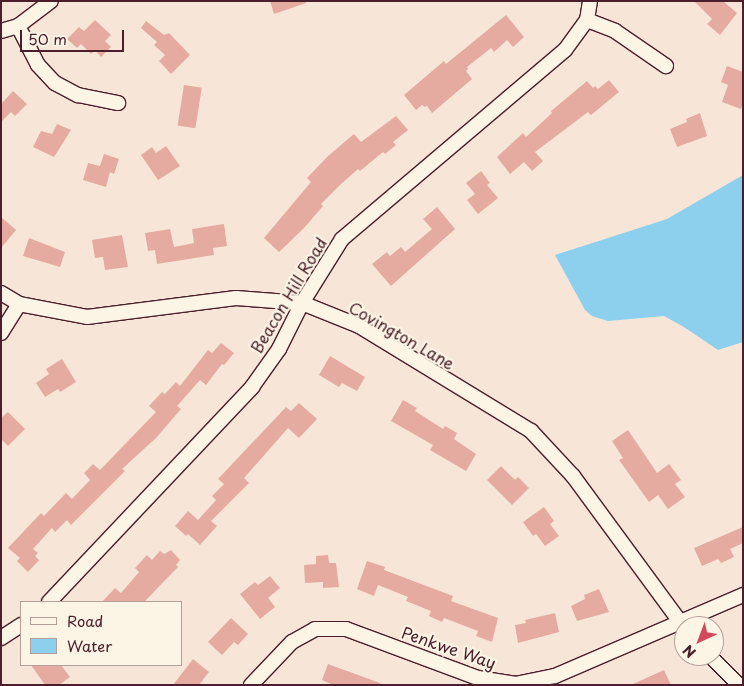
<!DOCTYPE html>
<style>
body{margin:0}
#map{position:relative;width:744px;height:686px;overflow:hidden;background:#f7e6d7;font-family:"Playpen Sans",sans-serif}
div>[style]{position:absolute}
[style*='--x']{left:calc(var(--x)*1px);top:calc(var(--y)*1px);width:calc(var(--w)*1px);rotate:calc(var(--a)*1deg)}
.water>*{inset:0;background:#8dd0ee}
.building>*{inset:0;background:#e5aba1;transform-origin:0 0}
.roads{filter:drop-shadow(1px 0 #4a1f2b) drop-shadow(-1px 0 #4a1f2b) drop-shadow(0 1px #4a1f2b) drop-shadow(0 -1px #4a1f2b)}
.street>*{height:14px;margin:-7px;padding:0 7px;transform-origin:7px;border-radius:7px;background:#fcf5e5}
span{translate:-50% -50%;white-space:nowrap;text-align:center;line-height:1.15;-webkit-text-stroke:4.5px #fcf5e5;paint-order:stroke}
.street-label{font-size:16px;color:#4a1f2b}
.frame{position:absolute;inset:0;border:2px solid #4a1f2b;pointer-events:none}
.legend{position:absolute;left:20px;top:601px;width:162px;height:65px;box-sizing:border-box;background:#fcf5e5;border:1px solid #b59f9b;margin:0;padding:6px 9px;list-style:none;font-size:15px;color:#4a1f2b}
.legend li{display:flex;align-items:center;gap:10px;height:25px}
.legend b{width:25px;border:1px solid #b59f9b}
.north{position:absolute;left:674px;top:616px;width:50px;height:50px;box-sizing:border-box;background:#fcf5e5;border:1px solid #b59f9b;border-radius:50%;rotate:223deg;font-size:14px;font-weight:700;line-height:20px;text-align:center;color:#4a1f2b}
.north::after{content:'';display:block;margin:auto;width:18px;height:22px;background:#d1495b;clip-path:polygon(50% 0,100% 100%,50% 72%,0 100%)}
.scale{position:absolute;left:20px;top:30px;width:104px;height:22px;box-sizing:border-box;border:2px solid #4a1f2b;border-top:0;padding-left:6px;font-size:15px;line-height:18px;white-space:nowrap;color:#4a1f2b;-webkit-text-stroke:4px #fcf5e5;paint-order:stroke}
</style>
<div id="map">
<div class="water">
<div style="clip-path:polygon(743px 175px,743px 342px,718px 350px,684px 327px,664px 316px,608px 321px,592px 316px,585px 310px,555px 255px,667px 219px)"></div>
</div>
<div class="building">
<div style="clip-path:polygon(270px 1px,306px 1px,306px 3px,274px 14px)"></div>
<div style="clip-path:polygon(694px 1px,723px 1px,737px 13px,720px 35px,707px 24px,712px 19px)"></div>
<div style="clip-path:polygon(506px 15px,524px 37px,513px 47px,507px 40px,494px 52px,491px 48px,467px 67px,468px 69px,466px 71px,472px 79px,432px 113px,427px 106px,425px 107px,422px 105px,416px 110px,404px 95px,444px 61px,446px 64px)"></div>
<div style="clip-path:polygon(95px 20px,111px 35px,105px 41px,111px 47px,101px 57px,95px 50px,91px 54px,81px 44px,77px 48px,67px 39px,79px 27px,84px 31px)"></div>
<div style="clip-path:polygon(146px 21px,164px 35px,169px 33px,190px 55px,171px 74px,159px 61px,165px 55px,154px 45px,157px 42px,141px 28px)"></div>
<div style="clip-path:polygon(727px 66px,743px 72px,743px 103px,741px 109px,722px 102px,728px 85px,721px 82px)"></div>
<div style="clip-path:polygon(609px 80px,619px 92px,591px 115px,588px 112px,535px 152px,543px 161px,532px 171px,524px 162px,510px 174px,497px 157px,523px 133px,526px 137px,552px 113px,551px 111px,587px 81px,593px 88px,595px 86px,598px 89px)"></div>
<div style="left:184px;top:85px;width:18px;height:41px;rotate:9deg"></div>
<div style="clip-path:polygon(13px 91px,27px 104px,15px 116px,11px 112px,1px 122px,1px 104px)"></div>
<div style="clip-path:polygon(700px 113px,707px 136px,677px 147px,670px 129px,687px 122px,686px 119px)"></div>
<div style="clip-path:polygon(396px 116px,408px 130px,393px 142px,396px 145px,385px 154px,383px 152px,360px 171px,358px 169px,341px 184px,321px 204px,323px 206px,304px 228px,279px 252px,264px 238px,311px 182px,307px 178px,328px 156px,354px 134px,361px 142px)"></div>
<div style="clip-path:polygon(57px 124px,71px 130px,54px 157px,33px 147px,41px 131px,52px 134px)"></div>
<div style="clip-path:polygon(166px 146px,180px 166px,158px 180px,141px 155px,152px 147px,156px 153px)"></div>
<div style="clip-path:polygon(104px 154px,119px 159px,114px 174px,110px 172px,106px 187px,83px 180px,88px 163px,100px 166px)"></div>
<div style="clip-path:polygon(481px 171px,490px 183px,487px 185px,498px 198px,478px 214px,467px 200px,475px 194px,466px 183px)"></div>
<div style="clip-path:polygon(437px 207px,455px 229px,391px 286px,372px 264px,387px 252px,390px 256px,401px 247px,405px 252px,432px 229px,423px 219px)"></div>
<div style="clip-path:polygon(1px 217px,16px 230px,1px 248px)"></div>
<div style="clip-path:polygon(224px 224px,227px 246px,213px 248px,214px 255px,157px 264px,155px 250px,148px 251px,145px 233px,170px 229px,174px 247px,194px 243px,192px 229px)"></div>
<div style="clip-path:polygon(122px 235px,128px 267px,105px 270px,103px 257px,95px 258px,92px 240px)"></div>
<div style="clip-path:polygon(29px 238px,65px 252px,60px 267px,23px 256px)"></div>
<div style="clip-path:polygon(221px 343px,234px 353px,224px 365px,222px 364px,206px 385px,200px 380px,177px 406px,181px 409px,156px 438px,122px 469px,125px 471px,71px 525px,67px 520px,55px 532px,52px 528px,33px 549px,38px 553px,35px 556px,39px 560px,28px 572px,17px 561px,20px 558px,8px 548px,41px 513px,44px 516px,66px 493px,72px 499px,90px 480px,84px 473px,93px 464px,100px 470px,156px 412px,149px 406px,162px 392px,165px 394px,176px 382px,180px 386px,208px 350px,212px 353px)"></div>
<div style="clip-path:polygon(330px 356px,365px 377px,357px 391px,342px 383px,339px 387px,319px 375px)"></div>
<div style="clip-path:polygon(62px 359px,76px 382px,60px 392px,58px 389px,45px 397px,36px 383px,49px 374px,46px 369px)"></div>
<div style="clip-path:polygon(403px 400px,417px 408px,415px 411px,443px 429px,445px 426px,457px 433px,454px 439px,476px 454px,466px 471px,430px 450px,433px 445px,391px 421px)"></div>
<div style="clip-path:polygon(299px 403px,317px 419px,299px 438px,288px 428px,244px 478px,249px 483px,211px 521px,217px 526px,200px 545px,188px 534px,186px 536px,175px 526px,188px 511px,198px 520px,216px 500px,212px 496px,224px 484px,218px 479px,286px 407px,291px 411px)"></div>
<div style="clip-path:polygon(8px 412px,25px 429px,8px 446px,1px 439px,1px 418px)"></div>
<div style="clip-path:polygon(628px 430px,657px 473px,669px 464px,681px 480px,675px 484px,685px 497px,668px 509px,658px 495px,649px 502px,619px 460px,623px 458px,612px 441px)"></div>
<div style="clip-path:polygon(501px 466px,515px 480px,518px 477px,529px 488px,512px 505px,487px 480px)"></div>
<div style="clip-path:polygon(544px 507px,554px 521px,550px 524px,559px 536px,545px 546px,536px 534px,533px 536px,523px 522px)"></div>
<div style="clip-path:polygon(743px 527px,743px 543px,730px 549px,734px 557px,721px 563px,718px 559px,702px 566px,694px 548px)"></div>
<div style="clip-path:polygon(171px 550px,180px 560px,176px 565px,178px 567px,144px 602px,102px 602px,115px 588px,121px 593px,139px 572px,135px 568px,147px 555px,152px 560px,160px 551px,164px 554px)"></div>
<div style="clip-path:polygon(328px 555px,329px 563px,336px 563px,339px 587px,323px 588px,323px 582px,305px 583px,304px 565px,316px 564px,316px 556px)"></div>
<div style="clip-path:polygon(367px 561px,385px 567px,384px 570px,453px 596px,451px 601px,498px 618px,492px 642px,476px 636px,478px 631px,444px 618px,442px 622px,429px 616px,431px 611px,406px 601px,408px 597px,378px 585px,374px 596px,357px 589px)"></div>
<div style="clip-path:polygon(270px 576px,280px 588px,268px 598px,275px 607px,260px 619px,240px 594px,255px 582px,258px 585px)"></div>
<div style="clip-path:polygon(599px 589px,609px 612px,577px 621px,571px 606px,585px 599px,584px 595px)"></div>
<div style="clip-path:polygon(555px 613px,559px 632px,518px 643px,515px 625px,526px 623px,525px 620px)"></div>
<div style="clip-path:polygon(231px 618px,248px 634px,238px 645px,234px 642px,222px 655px,208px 642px)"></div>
<div style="clip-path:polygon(193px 659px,209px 672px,199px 685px,173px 685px)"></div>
<div style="clip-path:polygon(328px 664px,380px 683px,380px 685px,333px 685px,322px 680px)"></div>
<div style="clip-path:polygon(31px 665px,61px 665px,70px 677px,59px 685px,45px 685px)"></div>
<div style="clip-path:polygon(664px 670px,671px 685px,631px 685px)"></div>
</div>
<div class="roads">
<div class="street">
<div style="--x:587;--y:20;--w:30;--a:21"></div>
<div style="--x:615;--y:31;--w:62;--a:34.5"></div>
<div style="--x:18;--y:26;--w:44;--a:62.9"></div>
<div style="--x:38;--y:65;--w:25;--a:47"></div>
<div style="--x:55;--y:83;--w:26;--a:28"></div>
<div style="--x:78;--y:95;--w:41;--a:11.3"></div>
<div style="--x:1;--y:31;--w:18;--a:-16"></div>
<div style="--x:18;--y:26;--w:41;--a:-37.1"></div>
<div style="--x:1;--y:293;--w:21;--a:31"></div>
<div style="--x:19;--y:304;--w:69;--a:10.8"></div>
<div style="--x:87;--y:317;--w:150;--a:-7.3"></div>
<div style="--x:236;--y:298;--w:66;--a:4.3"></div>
<div style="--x:302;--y:303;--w:61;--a:22"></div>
<div style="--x:359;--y:326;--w:202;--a:31.4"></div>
<div style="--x:531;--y:431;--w:62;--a:47"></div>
<div style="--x:573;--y:476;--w:187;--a:53.7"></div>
<div style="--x:1;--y:333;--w:34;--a:-58"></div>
<div style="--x:49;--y:602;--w:296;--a:-46.6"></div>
<div style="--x:252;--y:387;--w:47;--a:-54.6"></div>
<div style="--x:279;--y:349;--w:51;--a:-63.4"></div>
<div style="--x:302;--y:303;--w:75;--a:-58"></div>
<div style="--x:342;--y:239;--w:292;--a:-40.3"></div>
<div style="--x:565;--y:50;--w:37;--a:-54"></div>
<div style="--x:587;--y:20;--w:19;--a:-81"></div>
<div style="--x:1;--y:638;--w:24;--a:-33"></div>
<div style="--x:710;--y:656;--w:41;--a:45"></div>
<div style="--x:251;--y:685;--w:59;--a:-46.4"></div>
<div style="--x:292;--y:642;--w:26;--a:-29"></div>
<div style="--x:315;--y:629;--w:31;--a:0"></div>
<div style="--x:346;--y:629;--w:141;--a:20.4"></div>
<div style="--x:478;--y:678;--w:37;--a:9"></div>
<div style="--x:515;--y:684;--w:41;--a:-11.3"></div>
<div style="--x:555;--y:676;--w:205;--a:-23.3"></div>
</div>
</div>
<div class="street-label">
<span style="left:288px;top:295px;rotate:-59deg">Beacon Hill Road</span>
<span style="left:402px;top:335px;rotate:30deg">Covington Lane</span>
<span style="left:449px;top:647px;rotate:19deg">Penkwe Way</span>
</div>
<div class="frame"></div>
<ul class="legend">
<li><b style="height:6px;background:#fcf5e5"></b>Road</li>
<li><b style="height:14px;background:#8dd0ee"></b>Water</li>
</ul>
<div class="north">N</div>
<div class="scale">50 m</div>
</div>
